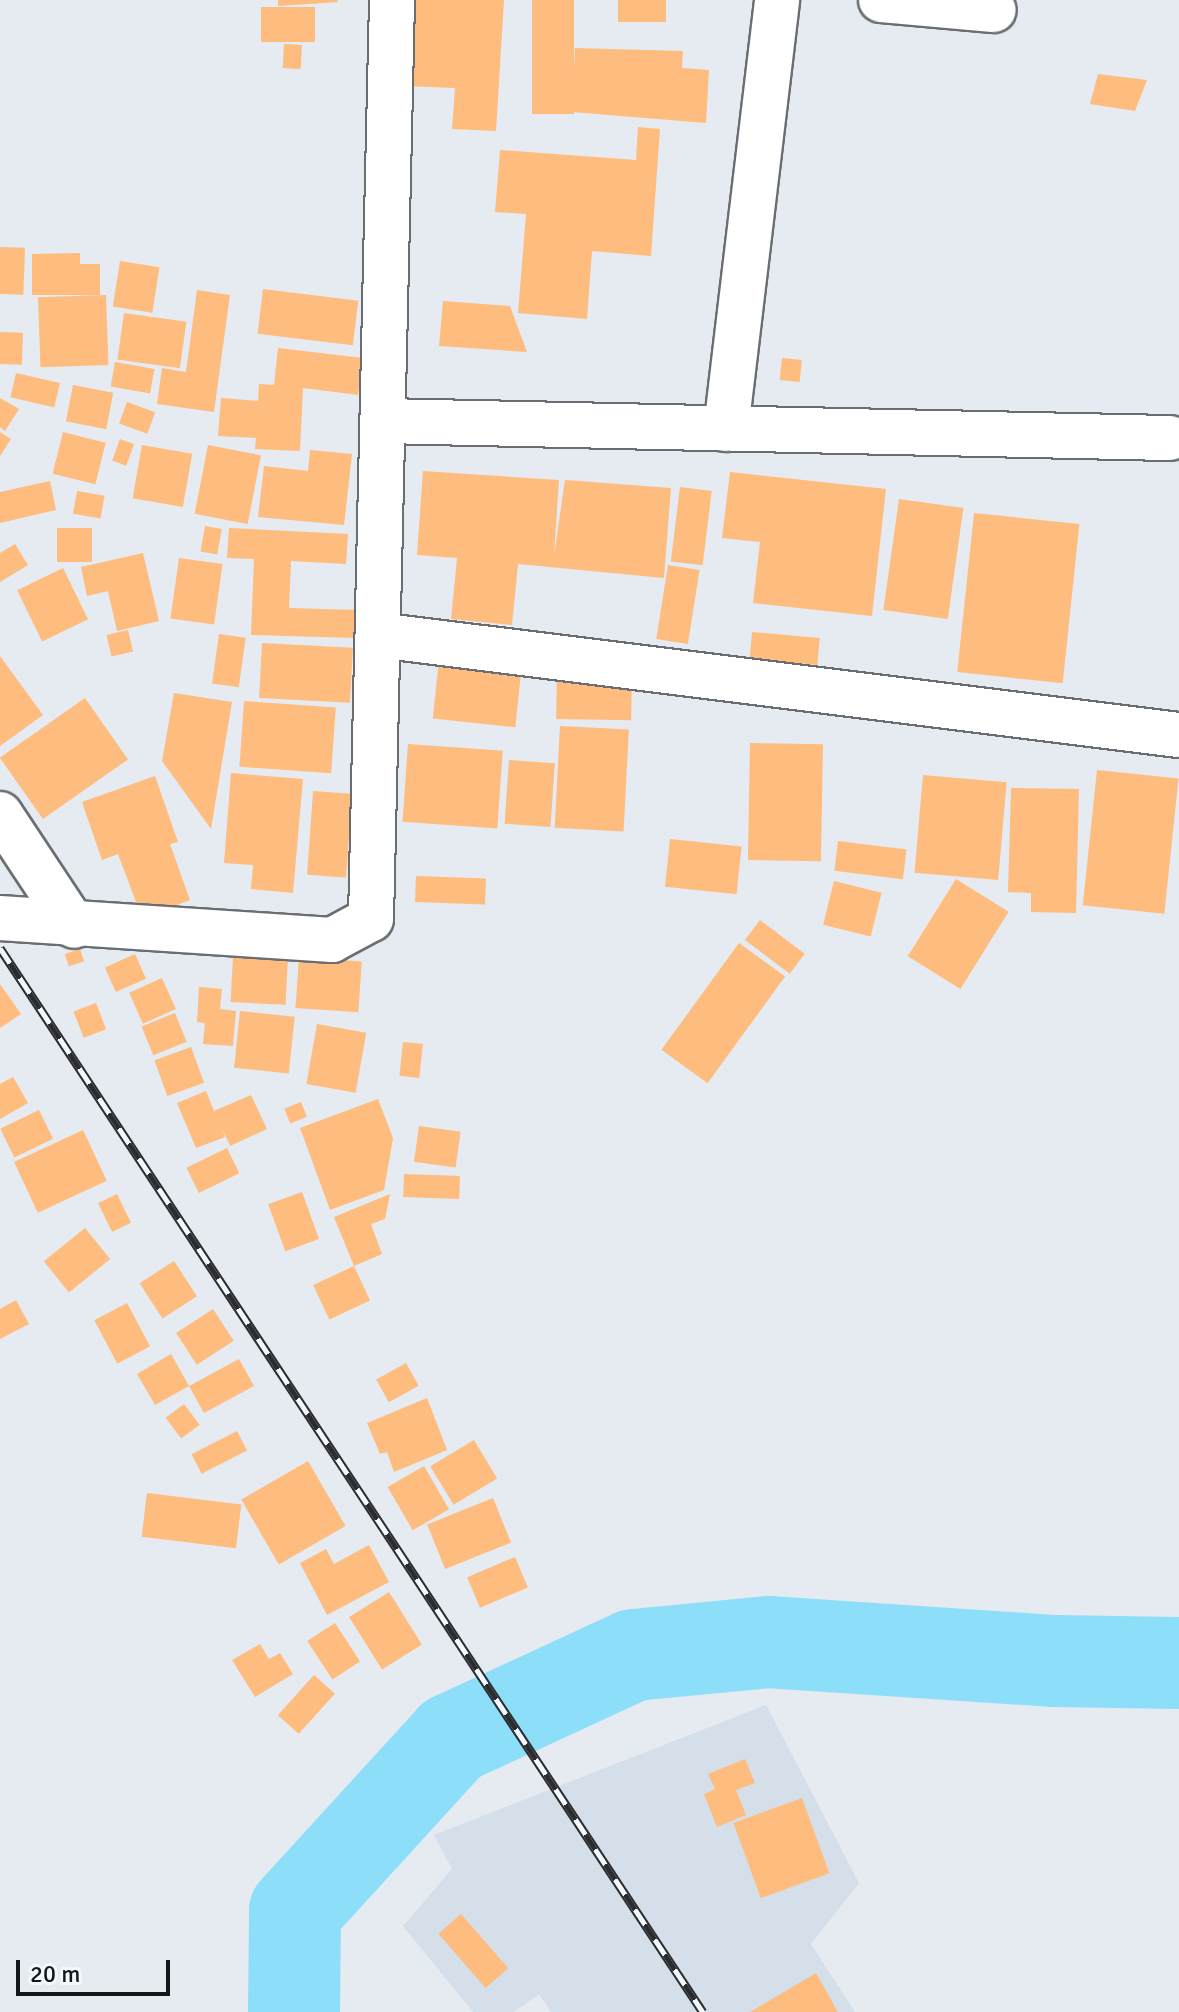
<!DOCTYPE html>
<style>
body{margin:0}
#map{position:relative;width:1179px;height:2012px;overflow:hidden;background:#e5ebf0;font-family:Signika,sans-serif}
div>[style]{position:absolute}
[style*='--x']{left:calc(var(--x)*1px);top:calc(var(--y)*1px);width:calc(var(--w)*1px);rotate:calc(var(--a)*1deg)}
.built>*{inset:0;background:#d4dfea}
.river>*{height:92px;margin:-46px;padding:0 46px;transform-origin:46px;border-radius:46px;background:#8ddef9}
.building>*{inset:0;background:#febc7f;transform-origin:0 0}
.roads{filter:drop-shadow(2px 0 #6a6e73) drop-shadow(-2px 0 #6a6e73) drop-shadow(0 2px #6a6e73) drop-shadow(0 -2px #6a6e73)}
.minor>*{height:44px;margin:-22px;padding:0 22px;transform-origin:22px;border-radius:22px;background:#fff}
.rail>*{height:9px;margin-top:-4.5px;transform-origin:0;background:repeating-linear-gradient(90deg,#f3f8fd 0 18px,#2a2c2f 0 36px);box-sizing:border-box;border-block:2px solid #2a2c2f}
span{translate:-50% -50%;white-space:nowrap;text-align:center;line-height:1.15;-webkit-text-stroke:6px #f3f8fd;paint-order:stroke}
.scale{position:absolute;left:16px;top:1960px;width:154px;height:36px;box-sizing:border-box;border:4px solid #141618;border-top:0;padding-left:10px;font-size:24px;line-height:28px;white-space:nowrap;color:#141618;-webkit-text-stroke:6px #f3f8fd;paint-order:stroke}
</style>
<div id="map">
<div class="built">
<div style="clip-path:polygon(766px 1705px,859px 1883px,811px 1944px,855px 2012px,551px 2012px,539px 1994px,514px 2012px,473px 2012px,403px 1926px,452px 1869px,434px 1835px)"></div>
</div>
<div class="river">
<div style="--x:294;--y:2012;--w:101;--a:-89.4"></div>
<div style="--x:295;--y:1911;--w:233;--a:-47.6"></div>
<div style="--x:452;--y:1739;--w:200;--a:-24.8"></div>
<div style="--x:634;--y:1655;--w:135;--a:-5.5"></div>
<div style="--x:768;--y:1642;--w:288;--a:3.8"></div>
<div style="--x:1055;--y:1661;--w:124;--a:0.9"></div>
</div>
<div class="building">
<div style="clip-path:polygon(278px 0,337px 0,338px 2px,278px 6px)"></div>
<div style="clip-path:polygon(411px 0,504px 0,496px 131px,452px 129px,455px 88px,405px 86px)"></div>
<div style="left:532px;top:0;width:42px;height:114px"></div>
<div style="left:618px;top:0;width:48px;height:22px"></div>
<div style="left:315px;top:7px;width:35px;height:54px;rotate:90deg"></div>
<div style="left:284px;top:44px;width:18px;height:24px;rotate:3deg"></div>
<div style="clip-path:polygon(575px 48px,683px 51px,682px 68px,709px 70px,706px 123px,572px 112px)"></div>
<div style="clip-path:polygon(1098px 74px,1147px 80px,1135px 111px,1090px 104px)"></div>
<div style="clip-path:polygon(638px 127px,660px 129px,651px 256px,592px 251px,587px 319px,518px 313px,526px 214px,495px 212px,500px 150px,636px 160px)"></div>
<div style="left:0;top:247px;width:25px;height:47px;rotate:2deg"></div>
<div style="clip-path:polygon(80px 253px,80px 264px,100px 264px,100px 295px,32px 295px,32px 254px)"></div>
<div style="left:120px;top:261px;width:40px;height:46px;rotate:9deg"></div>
<div style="left:263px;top:289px;width:96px;height:45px;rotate:7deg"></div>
<div style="clip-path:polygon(197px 290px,230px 295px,214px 412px,157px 404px,162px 368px,186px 372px)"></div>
<div style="left:106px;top:295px;width:70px;height:68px;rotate:88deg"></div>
<div style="clip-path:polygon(443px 301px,510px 306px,527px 352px,439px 346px)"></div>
<div style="left:124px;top:313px;width:63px;height:47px;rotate:8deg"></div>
<div style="left:0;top:332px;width:23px;height:32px;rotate:2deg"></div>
<div style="clip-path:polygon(278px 348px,363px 358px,358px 395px,303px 388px,300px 451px,255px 449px,256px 438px,218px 436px,221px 398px,258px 401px,259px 384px,274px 385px)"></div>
<div style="left:782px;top:358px;width:20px;height:22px;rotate:6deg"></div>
<div style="left:115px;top:362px;width:40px;height:25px;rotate:10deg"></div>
<div style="left:16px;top:373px;width:45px;height:25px;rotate:13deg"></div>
<div style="left:73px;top:385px;width:41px;height:37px;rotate:11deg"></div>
<div style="clip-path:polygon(0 398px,19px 409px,5px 431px,0 427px)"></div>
<div style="left:127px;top:402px;width:30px;height:23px;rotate:20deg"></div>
<div style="clip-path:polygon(0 432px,11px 439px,0 456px)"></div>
<div style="left:63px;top:432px;width:44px;height:43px;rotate:14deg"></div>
<div style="left:120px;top:439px;width:15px;height:23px;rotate:20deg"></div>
<div style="left:142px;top:445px;width:51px;height:54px;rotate:10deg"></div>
<div style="left:208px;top:445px;width:54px;height:70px;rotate:11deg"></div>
<div style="clip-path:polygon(310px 450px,352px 454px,344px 525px,258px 517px,264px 466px,308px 471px)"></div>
<div style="clip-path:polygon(423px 471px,559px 480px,554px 556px,565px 480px,671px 488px,664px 578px,518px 564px,512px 625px,451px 619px,457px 558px,417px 555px)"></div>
<div style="clip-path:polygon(730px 472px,886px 489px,872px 616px,753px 603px,760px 542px,722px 538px)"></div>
<div style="clip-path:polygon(50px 481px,56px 510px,0 523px,0 492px)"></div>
<div style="left:680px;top:487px;width:32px;height:75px;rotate:7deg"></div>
<div style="left:77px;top:491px;width:28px;height:23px;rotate:10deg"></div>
<div style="left:899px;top:499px;width:65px;height:112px;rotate:8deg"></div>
<div style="left:974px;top:513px;width:106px;height:160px;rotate:6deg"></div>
<div style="left:205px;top:526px;width:17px;height:26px;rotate:10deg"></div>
<div style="left:57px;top:528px;width:35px;height:34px"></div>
<div style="clip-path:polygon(229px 528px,348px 534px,346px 564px,291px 561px,289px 608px,357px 610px,356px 638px,251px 635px,254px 559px,227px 558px)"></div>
<div style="clip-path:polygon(15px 544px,28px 565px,0 582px,0 553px)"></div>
<div style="clip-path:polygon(143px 553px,159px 621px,117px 631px,108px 591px,87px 596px,81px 567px)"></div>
<div style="left:179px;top:558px;width:44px;height:61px;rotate:8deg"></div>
<div style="left:668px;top:565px;width:32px;height:75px;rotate:9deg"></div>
<div style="left:63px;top:568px;width:57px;height:51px;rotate:64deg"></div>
<div style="left:128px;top:630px;width:22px;height:22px;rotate:77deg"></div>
<div style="left:752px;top:632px;width:68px;height:27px;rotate:5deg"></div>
<div style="left:219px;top:634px;width:27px;height:50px;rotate:8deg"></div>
<div style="left:262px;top:643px;width:91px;height:55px;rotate:3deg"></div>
<div style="left:440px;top:650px;width:83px;height:69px;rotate:6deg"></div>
<div style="clip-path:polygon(0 656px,43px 715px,0 746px)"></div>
<div style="left:557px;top:670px;width:75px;height:49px;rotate:1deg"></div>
<div style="clip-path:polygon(174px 693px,232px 702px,211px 829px,162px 761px)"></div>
<div style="left:85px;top:698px;width:75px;height:104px;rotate:55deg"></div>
<div style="left:244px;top:701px;width:92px;height:66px;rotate:4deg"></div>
<div style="left:560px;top:726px;width:69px;height:102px;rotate:3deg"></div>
<div style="left:750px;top:743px;width:73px;height:117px;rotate:1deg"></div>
<div style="left:408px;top:744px;width:95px;height:78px;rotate:4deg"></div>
<div style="left:509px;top:760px;width:46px;height:64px;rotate:4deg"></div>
<div style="left:1097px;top:770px;width:82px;height:136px;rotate:6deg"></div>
<div style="clip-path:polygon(231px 773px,303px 779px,293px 893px,251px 889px,253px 865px,224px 863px)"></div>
<div style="left:923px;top:775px;width:84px;height:98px;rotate:5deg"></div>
<div style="clip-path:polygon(155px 776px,178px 842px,170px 844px,190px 900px,142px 918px,118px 854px,102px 860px,82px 802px)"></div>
<div style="clip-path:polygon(1011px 788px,1079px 789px,1076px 913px,1031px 912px,1031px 893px,1008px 892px)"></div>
<div style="left:313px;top:791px;width:39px;height:84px;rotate:4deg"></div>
<div style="left:670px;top:839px;width:72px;height:48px;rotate:6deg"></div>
<div style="left:838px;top:841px;width:69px;height:30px;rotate:7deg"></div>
<div style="left:416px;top:876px;width:70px;height:26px;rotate:2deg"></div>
<div style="left:956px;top:879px;width:62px;height:91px;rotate:32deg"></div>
<div style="left:834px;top:881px;width:49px;height:45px;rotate:14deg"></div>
<div style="left:760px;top:920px;width:56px;height:25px;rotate:37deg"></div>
<div style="left:739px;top:943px;width:57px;height:132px;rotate:36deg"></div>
<div style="left:80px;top:949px;width:13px;height:16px;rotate:72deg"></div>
<div style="left:135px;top:954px;width:27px;height:33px;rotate:66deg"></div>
<div style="left:233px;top:956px;width:55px;height:46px;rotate:3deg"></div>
<div style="left:299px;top:957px;width:63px;height:51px;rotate:4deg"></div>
<div style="left:162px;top:978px;width:34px;height:36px;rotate:66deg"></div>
<div style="clip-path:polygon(0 984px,21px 1014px,0 1028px)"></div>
<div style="clip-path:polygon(199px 987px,222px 989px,220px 1009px,236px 1011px,233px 1046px,203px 1044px,205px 1023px,197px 1022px)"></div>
<div style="left:96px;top:1003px;width:28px;height:24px;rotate:69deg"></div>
<div style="left:240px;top:1011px;width:55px;height:57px;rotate:6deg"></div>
<div style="left:175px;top:1013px;width:31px;height:36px;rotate:68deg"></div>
<div style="left:317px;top:1024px;width:50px;height:61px;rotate:10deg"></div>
<div style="left:403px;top:1042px;width:20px;height:34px;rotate:6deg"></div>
<div style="left:191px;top:1047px;width:38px;height:39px;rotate:70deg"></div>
<div style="clip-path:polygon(13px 1077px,28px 1103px,0 1119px,0 1084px)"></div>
<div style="clip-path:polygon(206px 1091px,214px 1111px,251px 1095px,267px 1129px,230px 1146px,222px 1128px,225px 1137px,196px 1148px,177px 1103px)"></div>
<div style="clip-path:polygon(378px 1099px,393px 1138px,384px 1190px,330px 1210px,300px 1128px)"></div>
<div style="left:301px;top:1102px;width:16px;height:18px;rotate:68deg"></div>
<div style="left:39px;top:1110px;width:32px;height:43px;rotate:64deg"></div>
<div style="left:419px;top:1126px;width:42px;height:36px;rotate:8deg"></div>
<div style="left:83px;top:1130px;width:56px;height:76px;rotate:65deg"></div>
<div style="left:227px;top:1148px;width:28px;height:45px;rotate:64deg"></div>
<div style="left:404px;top:1174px;width:56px;height:23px;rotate:2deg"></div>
<div style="left:302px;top:1192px;width:50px;height:36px;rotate:70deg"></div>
<div style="left:117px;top:1194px;width:32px;height:21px;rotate:64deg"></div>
<div style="clip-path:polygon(390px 1194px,385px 1219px,371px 1224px,382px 1254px,354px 1266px,334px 1217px)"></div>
<div style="left:85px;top:1228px;width:40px;height:53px;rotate:51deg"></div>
<div style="left:174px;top:1261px;width:42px;height:41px;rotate:57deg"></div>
<div style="left:354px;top:1266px;width:38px;height:45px;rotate:65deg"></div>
<div style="clip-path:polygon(16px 1300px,29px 1324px,0 1339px,0 1309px)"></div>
<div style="left:127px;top:1303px;width:49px;height:37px;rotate:62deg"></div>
<div style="left:213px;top:1309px;width:38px;height:44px;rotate:57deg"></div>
<div style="clip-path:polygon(171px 1354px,189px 1386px,239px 1359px,254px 1386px,204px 1413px,189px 1386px,155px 1405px,137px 1374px)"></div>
<div style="left:406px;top:1363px;width:26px;height:34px;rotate:61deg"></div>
<div style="clip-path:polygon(427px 1398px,447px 1450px,394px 1472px,387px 1452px,380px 1454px,367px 1423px)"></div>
<div style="left:184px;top:1404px;width:26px;height:23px;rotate:53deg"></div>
<div style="left:237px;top:1431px;width:22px;height:51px;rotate:63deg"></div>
<div style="left:474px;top:1440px;width:45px;height:51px;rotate:59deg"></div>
<div style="left:308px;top:1461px;width:75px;height:77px;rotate:60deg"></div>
<div style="left:424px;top:1466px;width:50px;height:42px;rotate:60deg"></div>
<div style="left:147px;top:1493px;width:95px;height:44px;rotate:7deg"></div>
<div style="left:493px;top:1498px;width:48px;height:71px;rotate:68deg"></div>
<div style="clip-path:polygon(369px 1545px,389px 1582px,327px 1615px,300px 1563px,326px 1549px,334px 1564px)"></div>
<div style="left:515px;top:1557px;width:33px;height:52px;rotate:67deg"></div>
<div style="left:389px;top:1592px;width:62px;height:47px;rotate:58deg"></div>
<div style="left:335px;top:1623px;width:46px;height:33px;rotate:57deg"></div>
<div style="clip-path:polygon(260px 1644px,269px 1659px,280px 1653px,293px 1674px,255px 1697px,232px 1660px)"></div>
<div style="left:314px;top:1675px;width:28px;height:54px;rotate:42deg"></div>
<div style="clip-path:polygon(745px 1759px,755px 1783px,736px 1790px,746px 1815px,717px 1827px,704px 1794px,715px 1789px,708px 1774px)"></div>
<div style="left:802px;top:1798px;width:80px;height:73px;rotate:70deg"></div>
<div style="left:461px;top:1914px;width:72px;height:30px;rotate:49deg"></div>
<div style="clip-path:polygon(816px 1973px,838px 2012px,750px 2012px)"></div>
</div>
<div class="roads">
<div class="minor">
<div style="--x:881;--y:0;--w:113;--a:5.1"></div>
<div style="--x:383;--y:421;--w:787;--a:1.24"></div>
<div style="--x:726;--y:429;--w:432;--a:-83.2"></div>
<div style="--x:378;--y:635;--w:807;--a:7.12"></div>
<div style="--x:0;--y:814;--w:134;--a:56.5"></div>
<div style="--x:0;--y:918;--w:333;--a:3.8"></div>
<div style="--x:332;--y:940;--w:44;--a:-28.3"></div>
<div style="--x:371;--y:919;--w:919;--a:-88.69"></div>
</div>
</div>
<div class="rail">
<div style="--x:0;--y:948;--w:1275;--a:56.55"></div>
</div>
<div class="scale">20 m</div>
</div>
